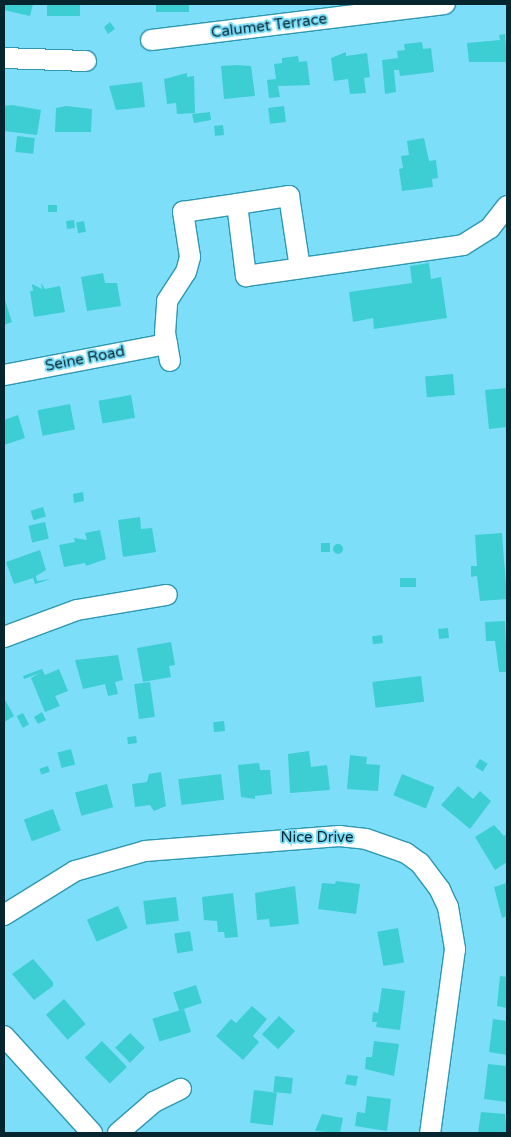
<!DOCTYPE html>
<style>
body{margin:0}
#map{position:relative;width:511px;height:1137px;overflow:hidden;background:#7cdef9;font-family:"Varela Round",sans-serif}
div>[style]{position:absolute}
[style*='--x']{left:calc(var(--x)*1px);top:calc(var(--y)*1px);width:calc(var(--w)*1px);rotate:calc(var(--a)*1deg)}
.building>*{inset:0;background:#3dced3;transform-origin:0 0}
.round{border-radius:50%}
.roads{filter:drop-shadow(1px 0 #2e97b1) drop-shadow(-1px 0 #2e97b1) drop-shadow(0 1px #2e97b1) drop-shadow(0 -1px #2e97b1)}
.minor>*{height:20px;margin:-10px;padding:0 10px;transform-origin:10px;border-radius:10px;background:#fff}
span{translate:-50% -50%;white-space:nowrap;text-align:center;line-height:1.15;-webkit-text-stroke:4px #7cdef9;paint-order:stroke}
.street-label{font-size:15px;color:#06262f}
.frame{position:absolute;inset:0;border:5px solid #06262f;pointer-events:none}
</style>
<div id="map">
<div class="building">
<div style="clip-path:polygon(4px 4px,33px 4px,30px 16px,4px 10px)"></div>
<div style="left:47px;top:4px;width:33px;height:12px"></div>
<div style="left:156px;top:4px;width:33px;height:8px"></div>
<div style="clip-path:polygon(110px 22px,115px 29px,108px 34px,104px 27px)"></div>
<div style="clip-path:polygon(505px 34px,507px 62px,469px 62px,467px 43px,500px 40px,499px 35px)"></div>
<div style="clip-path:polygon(422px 42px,423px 49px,431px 48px,434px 72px,400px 76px,399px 70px,394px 70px,396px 92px,385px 94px,382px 60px,398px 58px,397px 51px,405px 50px,404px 44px)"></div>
<div style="clip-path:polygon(346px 52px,346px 56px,367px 53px,370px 77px,364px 78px,366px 93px,350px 94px,348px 79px,334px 81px,331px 58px)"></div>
<div style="clip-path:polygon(298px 56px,299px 62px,307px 61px,310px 85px,278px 86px,280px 97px,269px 98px,267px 80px,276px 79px,274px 64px,282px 63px,282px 58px)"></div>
<div style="clip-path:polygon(237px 65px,251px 66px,255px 96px,224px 99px,221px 66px)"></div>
<div style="clip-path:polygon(187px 73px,187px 77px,194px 76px,195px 113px,177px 114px,176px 103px,167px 104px,164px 79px)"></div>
<div style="clip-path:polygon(142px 82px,145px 107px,116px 110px,109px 86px)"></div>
<div style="clip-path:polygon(12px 105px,41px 110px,37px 135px,4px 131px,4px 106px)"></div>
<div style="clip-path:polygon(66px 106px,92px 109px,91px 132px,55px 132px,56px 108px)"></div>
<div style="left:284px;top:106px;width:16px;height:16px;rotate:83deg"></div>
<div style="clip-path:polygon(210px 112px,211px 120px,194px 123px,192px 114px)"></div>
<div style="left:223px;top:125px;width:10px;height:9px;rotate:84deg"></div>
<div style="left:17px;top:136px;width:18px;height:16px;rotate:6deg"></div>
<div style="clip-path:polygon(424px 138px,429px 161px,436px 160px,438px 178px,432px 179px,433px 187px,402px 191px,399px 169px,403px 168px,401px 156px,409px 155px,407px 141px)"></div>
<div style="left:57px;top:205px;width:7px;height:9px;rotate:90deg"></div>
<div style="left:74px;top:220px;width:8px;height:8px;rotate:83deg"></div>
<div style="left:84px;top:221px;width:11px;height:8px;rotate:80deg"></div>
<div style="clip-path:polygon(429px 263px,431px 279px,441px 277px,447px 318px,374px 329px,373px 318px,353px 322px,349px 292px,412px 283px,410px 266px)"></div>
<div style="clip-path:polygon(103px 273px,105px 283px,117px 283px,121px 306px,87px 311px,81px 277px)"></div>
<div style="clip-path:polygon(41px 283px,45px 289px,60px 286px,65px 312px,34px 317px,30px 291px,33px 291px,32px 284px,42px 289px)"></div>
<div style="clip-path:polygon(4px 297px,12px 322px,4px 325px)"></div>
<div style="left:453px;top:374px;width:21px;height:28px;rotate:85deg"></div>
<div style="clip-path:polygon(507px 388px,507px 427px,489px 429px,485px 390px)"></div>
<div style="left:131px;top:395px;width:23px;height:33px;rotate:80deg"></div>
<div style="left:70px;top:404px;width:26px;height:33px;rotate:79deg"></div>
<div style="clip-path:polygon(18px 415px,25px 438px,4px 445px,4px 420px)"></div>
<div style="clip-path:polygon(83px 492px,84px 501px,74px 503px,73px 494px)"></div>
<div style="left:43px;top:507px;width:10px;height:13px;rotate:73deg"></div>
<div style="clip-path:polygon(140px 517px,141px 529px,152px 528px,156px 552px,123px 557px,118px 520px)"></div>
<div style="left:45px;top:522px;width:17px;height:17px;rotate:77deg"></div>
<div style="clip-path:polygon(100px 530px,106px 559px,86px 566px,85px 563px,64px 567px,59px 545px,75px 542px,74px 538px,87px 540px,85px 533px)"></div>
<div style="clip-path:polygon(502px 533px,507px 599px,480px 601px,477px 576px,471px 577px,471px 566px,477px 566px,475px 535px)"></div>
<div style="left:321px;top:543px;width:9px;height:9px"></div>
<div class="round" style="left:333px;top:544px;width:10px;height:10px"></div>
<div style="clip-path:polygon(40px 550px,46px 570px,36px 576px,37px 581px,51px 579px,35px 584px,33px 578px,14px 584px,6px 562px)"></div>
<div style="left:416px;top:578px;width:9px;height:16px;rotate:90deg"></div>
<div style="clip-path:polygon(505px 621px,507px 672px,499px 672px,495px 641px,486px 641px,485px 622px)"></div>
<div style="left:448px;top:628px;width:10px;height:10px;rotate:84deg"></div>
<div style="left:382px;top:635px;width:8px;height:10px;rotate:83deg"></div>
<div style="clip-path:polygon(171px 642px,175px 665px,169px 666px,171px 677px,143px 682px,137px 648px)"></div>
<div style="clip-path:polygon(118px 655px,123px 680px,115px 682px,118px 694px,108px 696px,105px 684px,83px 689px,75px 660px)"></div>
<div style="clip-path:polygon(42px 669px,45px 675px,59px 669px,68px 691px,55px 696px,60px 706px,45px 712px,31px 678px,40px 673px,24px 679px,23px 676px)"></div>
<div style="left:421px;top:676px;width:26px;height:49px;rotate:83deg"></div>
<div style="left:150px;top:682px;width:35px;height:16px;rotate:82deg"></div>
<div style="clip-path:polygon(4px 698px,14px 716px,4px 722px)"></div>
<div style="clip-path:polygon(42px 712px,46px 720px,38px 724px,34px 717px)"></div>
<div style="left:23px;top:713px;width:13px;height:7px;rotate:63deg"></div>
<div style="left:224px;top:721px;width:10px;height:11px;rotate:84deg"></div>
<div style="left:136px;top:736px;width:7px;height:9px;rotate:82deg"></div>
<div style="left:71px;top:749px;width:16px;height:14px;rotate:75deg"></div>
<div style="clip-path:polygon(309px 751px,311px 767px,327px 765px,330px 790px,290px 793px,288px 754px)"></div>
<div style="clip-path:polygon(350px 755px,367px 757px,366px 764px,380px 765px,378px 791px,347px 789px)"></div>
<div style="left:480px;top:759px;width:9px;height:9px;rotate:32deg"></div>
<div style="clip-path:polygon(259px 763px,260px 770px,270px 770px,272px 794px,255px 796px,255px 799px,241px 797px,238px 765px)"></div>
<div style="left:48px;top:766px;width:6px;height:9px;rotate:72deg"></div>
<div style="clip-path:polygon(161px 772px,166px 806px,154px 811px,150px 805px,135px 807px,132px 784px,147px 782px,149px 774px)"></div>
<div style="left:221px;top:774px;width:26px;height:43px;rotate:83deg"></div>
<div style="left:402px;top:774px;width:35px;height:23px;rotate:22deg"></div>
<div style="left:107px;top:784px;width:24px;height:33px;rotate:75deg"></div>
<div style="clip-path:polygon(458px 786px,473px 799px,480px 791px,491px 801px,470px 829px,441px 805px)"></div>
<div style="left:53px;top:809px;width:23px;height:31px;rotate:70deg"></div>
<div style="clip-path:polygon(494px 825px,504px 836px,507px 834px,507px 862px,495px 870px,475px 837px)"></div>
<div style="clip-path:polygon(336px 881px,360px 884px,356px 914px,318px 909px,322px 883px,335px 884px)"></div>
<div style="clip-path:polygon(507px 883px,507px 916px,502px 918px,494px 887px)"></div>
<div style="clip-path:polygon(295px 886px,299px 924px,270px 927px,269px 919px,257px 920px,255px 893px)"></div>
<div style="clip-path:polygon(233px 893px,238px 937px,225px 938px,224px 932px,218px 932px,217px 921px,204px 920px,202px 897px)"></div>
<div style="left:176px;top:897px;width:24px;height:33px;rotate:83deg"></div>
<div style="left:118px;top:906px;width:24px;height:34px;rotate:66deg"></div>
<div style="left:398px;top:928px;width:35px;height:21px;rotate:80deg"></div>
<div style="left:190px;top:931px;width:20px;height:16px;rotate:81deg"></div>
<div style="clip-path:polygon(33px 959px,53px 982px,53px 986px,34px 1000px,12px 974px)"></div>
<div style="clip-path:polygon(500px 976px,507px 977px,507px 1008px,497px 1006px)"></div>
<div style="left:196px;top:985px;width:19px;height:24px;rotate:72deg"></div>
<div style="clip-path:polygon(382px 988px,405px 991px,400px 1030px,376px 1027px,377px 1022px,372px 1022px,373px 1012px,378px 1013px)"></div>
<div style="left:64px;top:999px;width:33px;height:24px;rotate:49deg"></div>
<div style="clip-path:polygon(252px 1006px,267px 1019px,253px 1036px,259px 1042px,243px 1060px,216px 1036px,231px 1019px,236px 1023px)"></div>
<div style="left:184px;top:1009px;width:24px;height:33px;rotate:73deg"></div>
<div style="left:279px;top:1016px;width:22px;height:25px;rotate:43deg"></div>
<div style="clip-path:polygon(493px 1019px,507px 1021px,507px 1055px,489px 1052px)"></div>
<div style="left:130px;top:1033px;width:21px;height:21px;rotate:45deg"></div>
<div style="left:102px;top:1041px;width:36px;height:24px;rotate:46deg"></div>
<div style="clip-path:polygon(374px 1041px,399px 1044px,394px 1076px,365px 1069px,366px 1057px,372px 1057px)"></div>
<div style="clip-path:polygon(488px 1064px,507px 1066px,507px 1102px,484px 1099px)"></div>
<div style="clip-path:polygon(347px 1075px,358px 1076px,356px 1086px,345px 1084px)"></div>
<div style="left:275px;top:1076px;width:18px;height:16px;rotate:6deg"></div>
<div style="left:254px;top:1090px;width:23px;height:33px;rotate:7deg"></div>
<div style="clip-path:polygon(367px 1096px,391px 1099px,387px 1131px,355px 1126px,357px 1112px,365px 1113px)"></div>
<div style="clip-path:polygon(481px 1112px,505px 1114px,507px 1133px,478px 1133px)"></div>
<div style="clip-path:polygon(322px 1114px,343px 1118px,340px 1133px,315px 1131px)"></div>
</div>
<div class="roads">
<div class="minor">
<div style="--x:151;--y:40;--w:296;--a:-7"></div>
<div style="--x:4;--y:58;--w:82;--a:2.1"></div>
<div style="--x:237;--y:204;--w:53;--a:-8.7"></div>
<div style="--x:289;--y:196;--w:73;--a:81.3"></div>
<div style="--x:170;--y:361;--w:28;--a:-100"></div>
<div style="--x:165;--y:333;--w:32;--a:-86"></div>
<div style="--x:167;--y:301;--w:35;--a:-57"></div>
<div style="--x:186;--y:272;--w:16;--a:-75"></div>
<div style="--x:190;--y:257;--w:46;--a:-98.8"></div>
<div style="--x:183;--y:212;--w:55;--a:-8.4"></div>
<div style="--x:237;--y:204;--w:73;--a:82.9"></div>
<div style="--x:246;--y:276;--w:219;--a:-8.1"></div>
<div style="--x:463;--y:245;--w:32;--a:-32"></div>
<div style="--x:490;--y:228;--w:28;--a:-52"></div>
<div style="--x:4;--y:375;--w:166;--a:-10.8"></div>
<div style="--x:4;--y:637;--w:78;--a:-20.3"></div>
<div style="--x:77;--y:610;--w:91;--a:-9.5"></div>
<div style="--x:4;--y:915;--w:84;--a:-31.8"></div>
<div style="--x:75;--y:871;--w:73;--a:-15.9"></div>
<div style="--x:145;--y:851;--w:195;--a:-4.4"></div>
<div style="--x:339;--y:836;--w:27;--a:6"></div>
<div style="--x:366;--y:839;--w:42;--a:19.3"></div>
<div style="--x:406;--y:853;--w:17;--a:36"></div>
<div style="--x:420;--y:863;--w:34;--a:53"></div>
<div style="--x:440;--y:890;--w:19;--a:65"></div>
<div style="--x:448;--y:907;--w:43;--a:80.5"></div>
<div style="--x:455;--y:949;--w:186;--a:97.7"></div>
<div style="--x:4;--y:1036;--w:131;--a:47.8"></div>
<div style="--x:118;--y:1133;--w:48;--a:-40.7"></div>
<div style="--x:154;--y:1102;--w:30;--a:-26"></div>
</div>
</div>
<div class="street-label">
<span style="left:269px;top:26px;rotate:-7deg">Calumet Terrace</span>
<span style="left:85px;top:359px;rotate:-11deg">Seine Road</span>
<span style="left:317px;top:838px">Nice Drive</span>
</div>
<div class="frame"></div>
</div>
